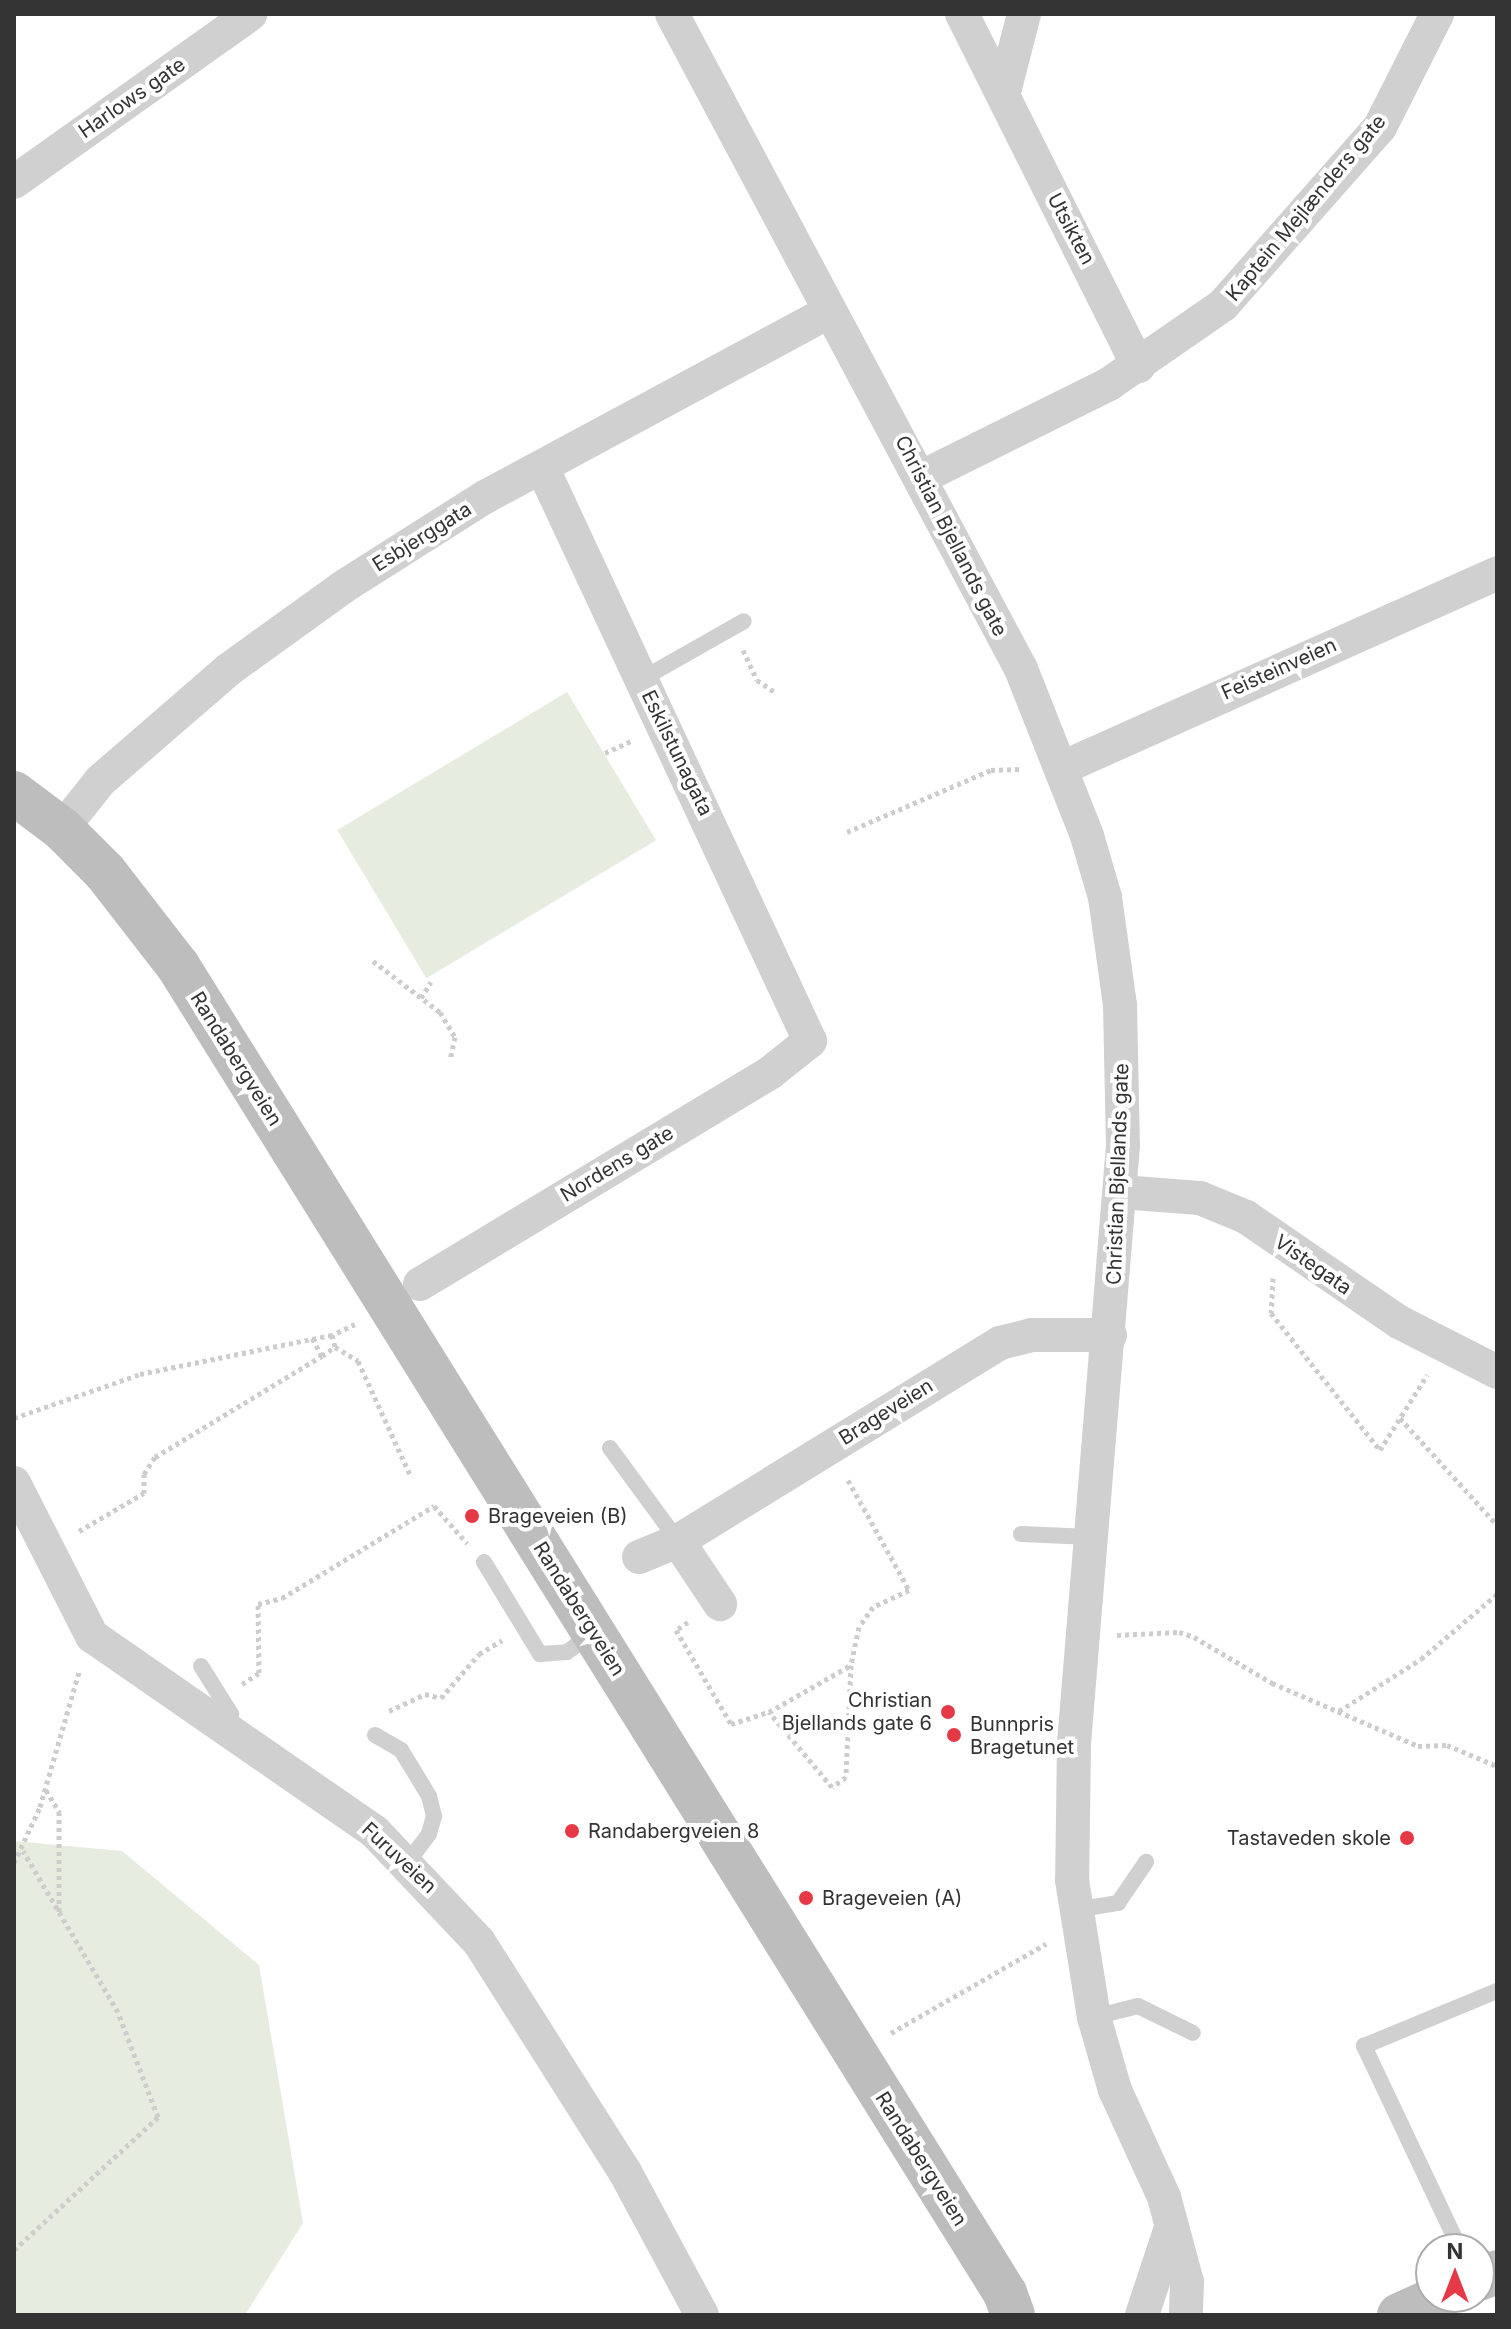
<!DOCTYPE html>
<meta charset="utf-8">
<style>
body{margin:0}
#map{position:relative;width:1511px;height:2329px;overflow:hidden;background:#fff;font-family:Inter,sans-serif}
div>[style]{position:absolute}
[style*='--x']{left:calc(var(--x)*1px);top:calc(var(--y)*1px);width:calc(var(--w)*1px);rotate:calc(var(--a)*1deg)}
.green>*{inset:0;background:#e6ecdf;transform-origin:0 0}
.path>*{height:5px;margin-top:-2.5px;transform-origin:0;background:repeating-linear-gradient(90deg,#cdcdcd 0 4px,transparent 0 8px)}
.service>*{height:16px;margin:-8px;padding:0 8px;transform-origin:8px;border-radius:8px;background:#d0d0d0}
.minor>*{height:34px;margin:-17px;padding:0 17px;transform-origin:17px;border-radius:17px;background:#d0d0d0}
.secondary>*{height:44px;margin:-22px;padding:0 22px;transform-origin:22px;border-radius:22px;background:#bdbdbd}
.dots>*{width:22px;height:22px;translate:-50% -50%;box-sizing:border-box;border:4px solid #fff;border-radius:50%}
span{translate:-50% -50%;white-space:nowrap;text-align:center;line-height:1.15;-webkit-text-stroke:8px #fff;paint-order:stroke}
.street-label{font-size:20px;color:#333}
.poi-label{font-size:20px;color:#333}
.left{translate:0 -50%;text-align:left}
.right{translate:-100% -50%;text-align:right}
.frame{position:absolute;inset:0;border:16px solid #333;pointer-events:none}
.north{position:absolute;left:1415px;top:2233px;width:80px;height:80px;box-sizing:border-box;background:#fff;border:2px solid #adadad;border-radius:50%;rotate:0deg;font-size:22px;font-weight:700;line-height:32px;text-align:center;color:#333}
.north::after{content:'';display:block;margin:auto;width:28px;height:36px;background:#e63946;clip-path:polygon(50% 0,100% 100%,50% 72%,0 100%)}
</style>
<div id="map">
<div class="green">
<div style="left:567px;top:692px;width:173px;height:268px;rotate:59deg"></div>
<div style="clip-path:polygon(14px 1841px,122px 1851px,259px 1965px,303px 2223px,245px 2315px,14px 2315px)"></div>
</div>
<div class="path">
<div style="--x:743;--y:650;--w:33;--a:65"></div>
<div style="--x:757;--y:680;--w:22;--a:34"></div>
<div style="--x:605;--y:753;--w:31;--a:-25"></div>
<div style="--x:847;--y:832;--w:157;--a:-23.3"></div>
<div style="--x:991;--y:770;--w:30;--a:-2"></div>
<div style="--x:373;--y:961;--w:84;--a:37.3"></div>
<div style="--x:440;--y:1012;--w:29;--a:59"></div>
<div style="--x:455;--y:1037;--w:24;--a:102"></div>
<div style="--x:421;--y:998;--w:19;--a:-58"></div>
<div style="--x:1273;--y:1278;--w:35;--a:93"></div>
<div style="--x:1271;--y:1313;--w:175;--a:51.5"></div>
<div style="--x:1380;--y:1450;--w:89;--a:-57.9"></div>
<div style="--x:355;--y:1324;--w:25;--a:154"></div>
<div style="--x:332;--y:1335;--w:12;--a:76"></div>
<div style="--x:335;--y:1347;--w:27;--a:31"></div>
<div style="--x:358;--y:1361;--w:128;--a:65.4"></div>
<div style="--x:322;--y:1356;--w:16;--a:-35"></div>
<div style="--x:14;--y:1418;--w:133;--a:-19.2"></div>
<div style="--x:140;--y:1374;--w:196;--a:-11.5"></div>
<div style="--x:1400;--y:1418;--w:144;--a:47.8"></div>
<div style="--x:848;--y:1480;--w:126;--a:61"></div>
<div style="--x:909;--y:1590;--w:40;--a:155"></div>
<div style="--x:873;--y:1607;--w:24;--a:125"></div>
<div style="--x:859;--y:1627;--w:39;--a:102"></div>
<div style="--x:851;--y:1665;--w:112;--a:92.6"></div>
<div style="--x:846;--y:1777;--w:17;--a:144"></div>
<div style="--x:832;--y:1787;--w:98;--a:-130"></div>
<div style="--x:769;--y:1712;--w:95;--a:-29.8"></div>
<div style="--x:79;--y:1531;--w:75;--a:-30.3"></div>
<div style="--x:144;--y:1493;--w:19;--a:-90"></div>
<div style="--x:144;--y:1474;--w:20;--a:-57"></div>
<div style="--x:155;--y:1457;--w:195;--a:-31.2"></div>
<div style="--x:322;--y:1356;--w:21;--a:-119"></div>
<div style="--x:688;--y:1622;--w:14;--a:146"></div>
<div style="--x:676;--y:1630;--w:109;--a:59.7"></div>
<div style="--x:731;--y:1724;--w:40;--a:-18"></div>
<div style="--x:1117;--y:1635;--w:62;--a:-2.8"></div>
<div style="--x:1179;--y:1632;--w:16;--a:18"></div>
<div style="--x:1194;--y:1637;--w:91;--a:30.5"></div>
<div style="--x:1272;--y:1683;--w:159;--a:23.3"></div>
<div style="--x:1418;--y:1746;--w:29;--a:-2"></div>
<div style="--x:1447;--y:1745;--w:54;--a:22.8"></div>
<div style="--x:242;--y:1684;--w:20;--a:-33"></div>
<div style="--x:259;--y:1673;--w:69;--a:-90.8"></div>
<div style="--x:258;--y:1604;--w:25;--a:-14"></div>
<div style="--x:282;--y:1598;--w:178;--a:-31.2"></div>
<div style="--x:434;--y:1506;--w:50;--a:48.3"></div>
<div style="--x:389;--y:1711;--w:40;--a:-25"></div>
<div style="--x:425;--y:1694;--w:16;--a:14"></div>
<div style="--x:441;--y:1698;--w:58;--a:-49.2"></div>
<div style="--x:479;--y:1654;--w:27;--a:-31"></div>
<div style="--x:1339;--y:1711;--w:97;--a:-32.4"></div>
<div style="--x:1421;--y:1659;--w:100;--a:-40.5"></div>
<div style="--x:46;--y:1790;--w:26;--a:59"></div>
<div style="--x:59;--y:1812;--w:101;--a:90"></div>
<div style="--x:14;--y:1863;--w:62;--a:-65.1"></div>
<div style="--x:40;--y:1807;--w:141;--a:-73.9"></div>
<div style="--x:891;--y:2033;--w:179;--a:-29.9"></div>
<div style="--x:14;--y:2250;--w:196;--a:-42.7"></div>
<div style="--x:158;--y:2117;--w:112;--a:-110.9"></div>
<div style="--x:118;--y:2012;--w:187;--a:-120.5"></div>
</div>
<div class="service">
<div style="--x:642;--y:679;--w:117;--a:-29.6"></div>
<div style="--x:610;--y:1448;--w:115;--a:53.8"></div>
<div style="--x:1021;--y:1534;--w:70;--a:2.5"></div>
<div style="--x:484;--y:1562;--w:108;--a:58.7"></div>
<div style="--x:540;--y:1654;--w:27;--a:-4"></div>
<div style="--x:567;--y:1652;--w:32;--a:-36"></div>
<div style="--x:201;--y:1666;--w:57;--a:58"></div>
<div style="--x:231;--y:1714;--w:16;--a:166"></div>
<div style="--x:375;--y:1735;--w:30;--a:30"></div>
<div style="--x:401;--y:1750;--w:54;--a:58.7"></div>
<div style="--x:429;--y:1796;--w:21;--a:76"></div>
<div style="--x:434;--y:1816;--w:19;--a:106"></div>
<div style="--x:429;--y:1834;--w:35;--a:127"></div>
<div style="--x:1075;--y:1910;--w:44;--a:-9.2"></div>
<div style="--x:1118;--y:1903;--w:50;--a:-55.7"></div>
<div style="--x:1094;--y:2017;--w:45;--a:-14"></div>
<div style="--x:1138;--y:2006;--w:61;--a:26.1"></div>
<div style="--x:1460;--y:2249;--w:225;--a:-115.3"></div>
<div style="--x:1364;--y:2046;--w:144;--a:-22.5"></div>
</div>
<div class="minor">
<div style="--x:672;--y:14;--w:742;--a:61.95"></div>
<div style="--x:1021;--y:669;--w:180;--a:68.4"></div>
<div style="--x:1087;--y:836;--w:64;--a:73.6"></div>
<div style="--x:1105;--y:897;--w:109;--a:82.1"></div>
<div style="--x:1120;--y:1005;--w:140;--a:88.8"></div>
<div style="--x:1123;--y:1145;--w:601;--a:94.68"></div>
<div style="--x:1074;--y:1744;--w:136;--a:90.8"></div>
<div style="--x:1072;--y:1880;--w:139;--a:80.9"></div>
<div style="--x:1094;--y:2017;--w:76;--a:74"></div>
<div style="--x:1115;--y:2090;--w:118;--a:65.4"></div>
<div style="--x:1164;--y:2197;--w:88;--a:74.9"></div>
<div style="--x:1187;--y:2282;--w:33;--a:92"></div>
<div style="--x:962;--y:14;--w:394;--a:63.4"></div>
<div style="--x:1004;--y:92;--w:81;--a:-75.6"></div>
<div style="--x:14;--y:182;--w:290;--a:-35.4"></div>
<div style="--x:922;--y:477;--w:209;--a:-26.4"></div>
<div style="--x:1109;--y:384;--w:139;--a:-34.7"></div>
<div style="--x:1223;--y:305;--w:237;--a:-48.6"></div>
<div style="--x:1380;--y:127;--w:127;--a:-63.2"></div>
<div style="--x:1062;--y:768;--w:477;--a:-24.1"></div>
<div style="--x:62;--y:829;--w:61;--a:-51.6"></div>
<div style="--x:100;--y:781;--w:169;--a:-40.9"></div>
<div style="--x:228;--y:670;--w:142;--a:-35.8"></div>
<div style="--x:343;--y:587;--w:168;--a:-32.4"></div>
<div style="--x:485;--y:497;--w:391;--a:-28.3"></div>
<div style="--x:1120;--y:1192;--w:80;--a:4.3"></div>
<div style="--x:1200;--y:1198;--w:50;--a:22.4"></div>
<div style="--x:1246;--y:1217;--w:186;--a:34.5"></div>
<div style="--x:1399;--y:1322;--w:110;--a:27"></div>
<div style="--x:420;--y:1284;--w:410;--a:-31.1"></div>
<div style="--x:771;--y:1072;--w:50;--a:-38.5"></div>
<div style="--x:810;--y:1041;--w:633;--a:-115.03"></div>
<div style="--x:14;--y:1483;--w:172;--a:63"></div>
<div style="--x:92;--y:1636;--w:344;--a:34.7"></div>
<div style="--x:375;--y:1832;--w:151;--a:46.6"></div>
<div style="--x:479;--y:1942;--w:272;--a:57.6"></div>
<div style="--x:625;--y:2172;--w:162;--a:61.7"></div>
<div style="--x:678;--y:1541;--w:76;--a:56.3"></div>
<div style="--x:639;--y:1557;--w:42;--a:-22.3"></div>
<div style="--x:678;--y:1541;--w:378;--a:-31.6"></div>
<div style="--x:1000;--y:1343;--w:32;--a:-14"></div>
<div style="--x:1031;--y:1335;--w:79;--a:0"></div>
<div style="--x:1142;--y:2315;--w:92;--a:-71.6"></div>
</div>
<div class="secondary">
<div style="--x:14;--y:793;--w:60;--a:36.9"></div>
<div style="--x:62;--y:829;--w:61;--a:45"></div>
<div style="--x:105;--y:872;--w:119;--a:52.2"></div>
<div style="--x:178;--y:966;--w:1564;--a:58.07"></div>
<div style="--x:1005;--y:2293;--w:23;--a:70"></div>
<div style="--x:1479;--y:2279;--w:19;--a:-21"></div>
<div style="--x:1399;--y:2315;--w:44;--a:-24.2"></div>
</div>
<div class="dots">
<div style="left:472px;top:1516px;background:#e63946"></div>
<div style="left:948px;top:1712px;background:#e63946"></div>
<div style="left:954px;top:1735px;background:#e63946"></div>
<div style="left:572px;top:1831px;background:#e63946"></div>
<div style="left:1407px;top:1838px;background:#e63946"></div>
<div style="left:806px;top:1898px;background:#e63946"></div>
</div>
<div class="street-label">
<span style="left:132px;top:98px;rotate:-35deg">Harlows gate</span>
<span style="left:1306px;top:208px;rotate:-50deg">Kaptein Mejlænders gate</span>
<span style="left:1071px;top:229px;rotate:62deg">Utsikten</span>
<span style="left:951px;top:536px;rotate:63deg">Christian Bjellands gate</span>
<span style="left:422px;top:537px;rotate:-32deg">Esbjerggata</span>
<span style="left:1279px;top:669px;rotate:-24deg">Feisteinveien</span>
<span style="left:677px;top:753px;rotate:64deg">Eskilstunagata</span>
<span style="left:236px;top:1059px;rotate:58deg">Randabergveien</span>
<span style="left:617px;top:1164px;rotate:-31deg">Nordens gate</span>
<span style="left:1118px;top:1174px;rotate:-88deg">Christian Bjellands gate</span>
<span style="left:1313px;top:1265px;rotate:35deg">Vistegata</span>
<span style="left:886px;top:1412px;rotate:-32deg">Brageveien</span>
<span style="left:579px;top:1609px;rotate:58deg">Randabergveien</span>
<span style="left:399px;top:1858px;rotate:43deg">Furuveien</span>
<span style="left:921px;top:2159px;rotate:58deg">Randabergveien</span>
</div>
<div class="poi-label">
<span class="left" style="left:488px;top:1516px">Brageveien (B)</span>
<span class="right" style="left:932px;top:1712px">Christian<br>Bjellands gate 6</span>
<span class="left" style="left:970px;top:1736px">Bunnpris<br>Bragetunet</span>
<span class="left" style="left:588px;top:1831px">Randabergveien 8</span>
<span class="right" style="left:1391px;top:1838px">Tastaveden skole</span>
<span class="left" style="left:822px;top:1898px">Brageveien (A)</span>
</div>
<div class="frame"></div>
<div class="north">N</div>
</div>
